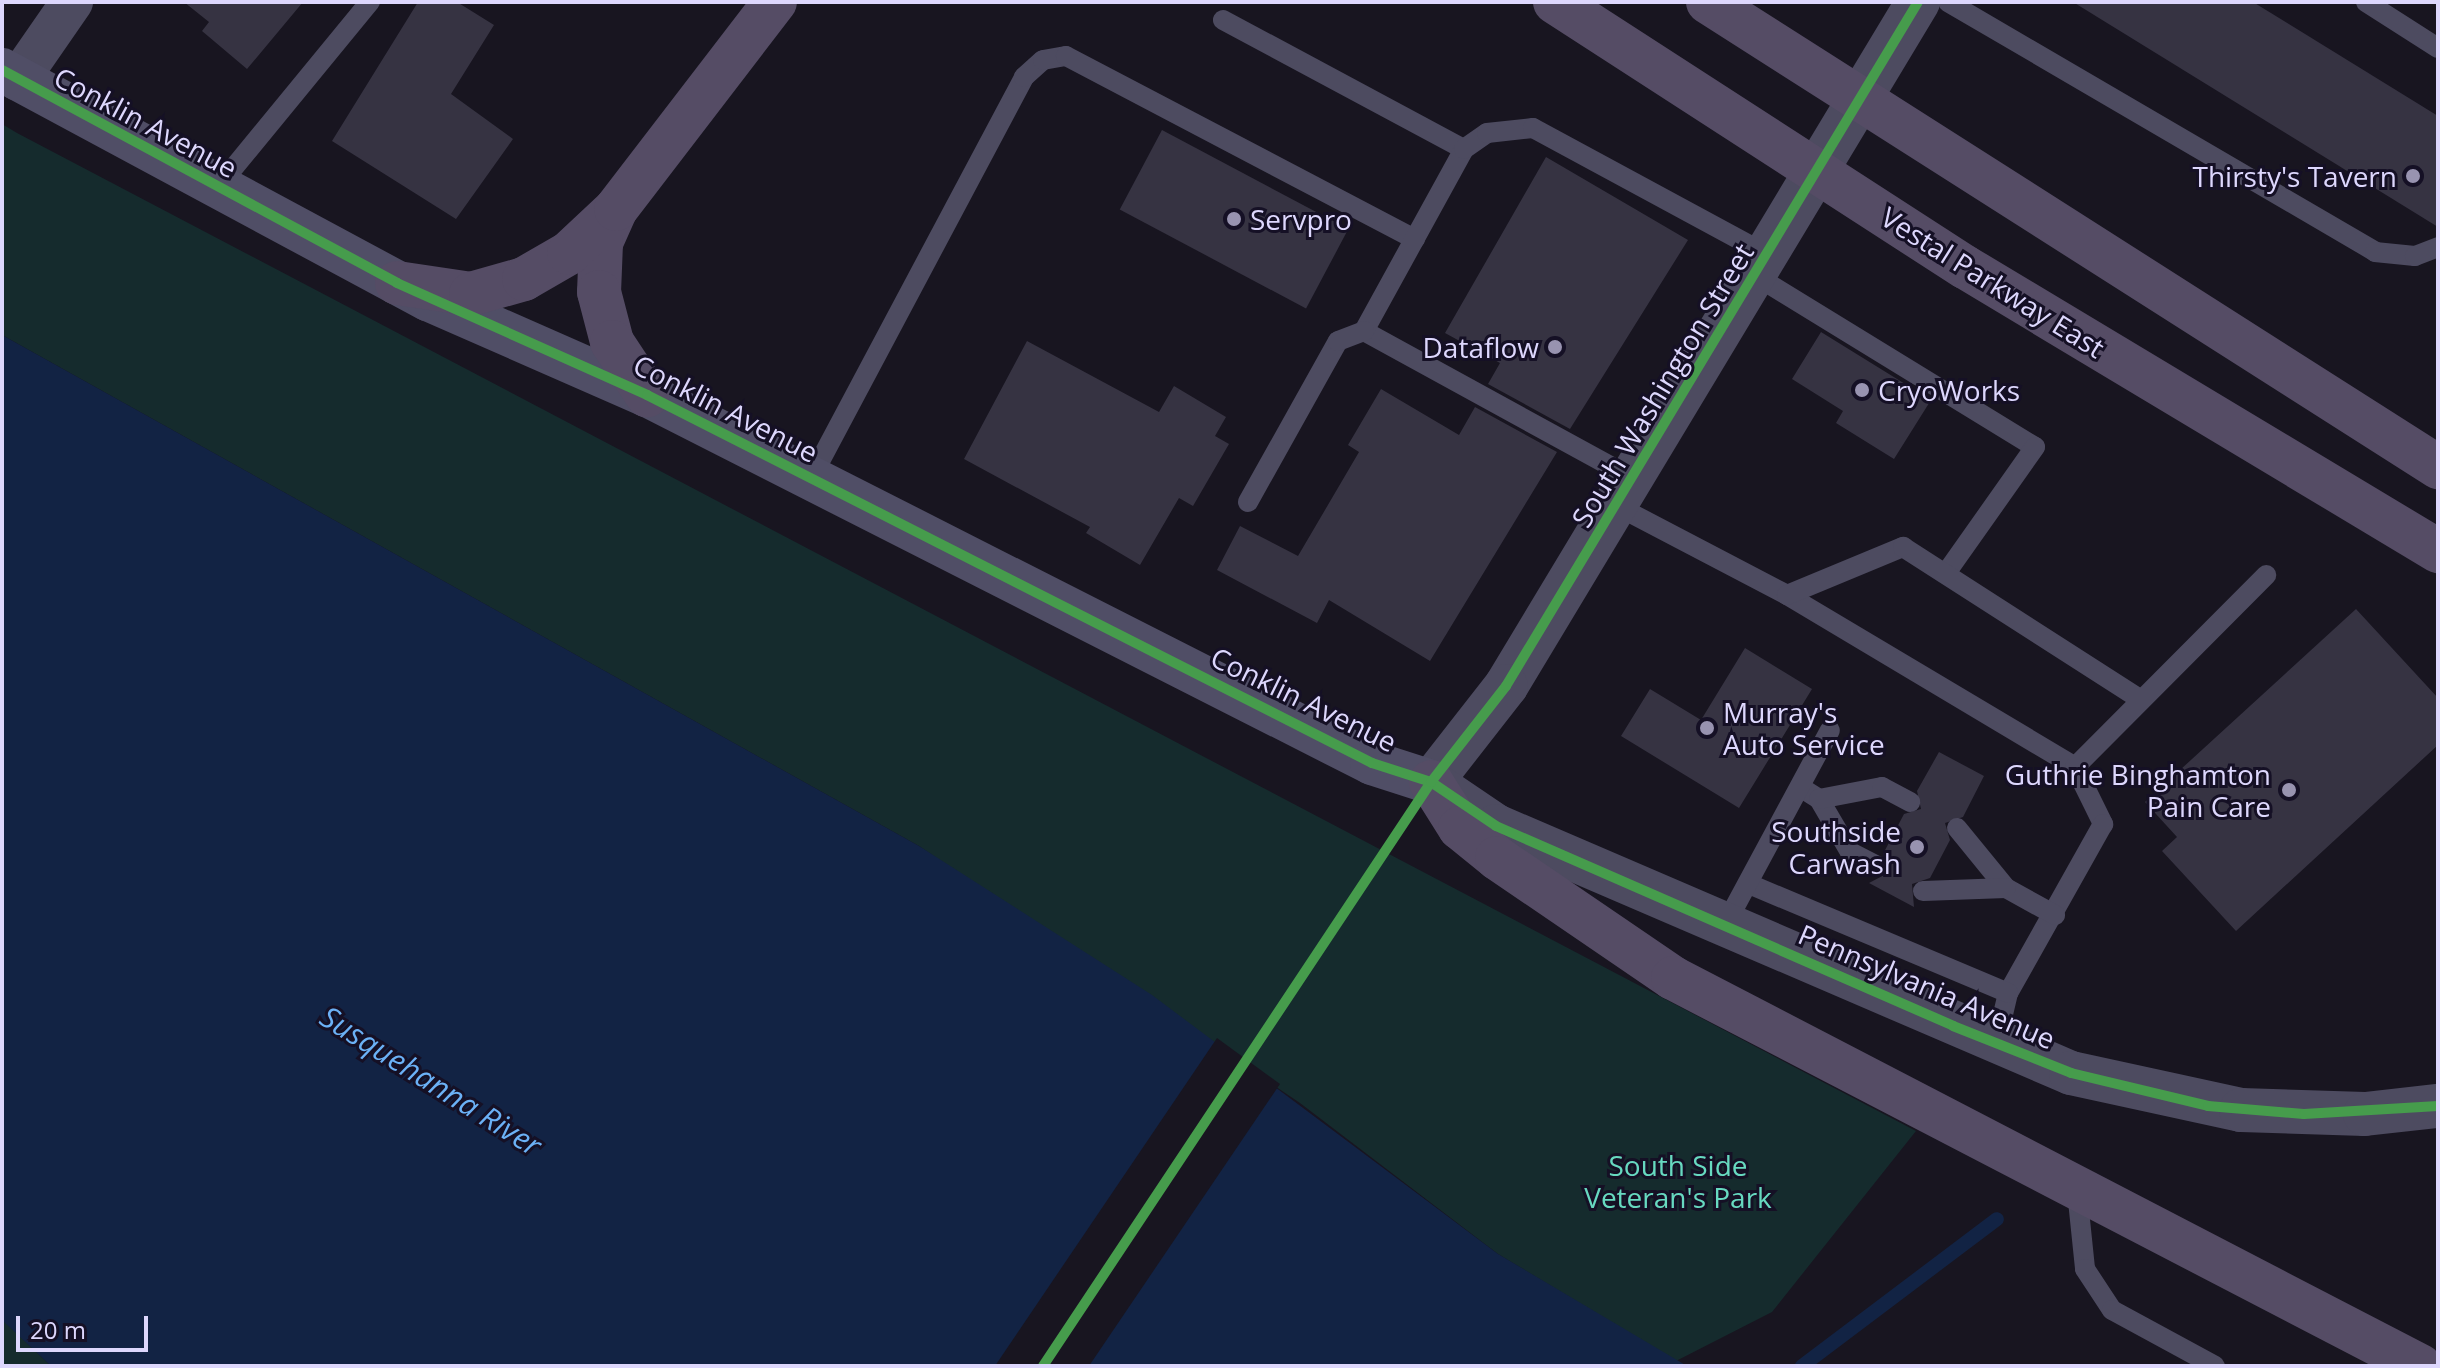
<!DOCTYPE html>
<style>
body{margin:0}
#map{position:relative;width:2440px;height:1368px;overflow:hidden;background:#181520;font-family:"Open Sans",sans-serif}
div>[style]{position:absolute}
[style*='--x']{left:calc(var(--x)*1px);top:calc(var(--y)*1px);width:calc(var(--w)*1px);rotate:calc(var(--a)*1deg)}
.green>*{inset:0;background:#152b2d}
.water>*{inset:0;background:#122344}
.pier>*{inset:0;background:#181520}
.stream>*{height:14px;margin:-7px;padding:0 7px;transform-origin:7px;border-radius:7px;background:#122344}
.building>*{inset:0;background:#363342;transform-origin:0 0}
.service>*{height:20px;margin:-10px;padding:0 10px;transform-origin:10px;border-radius:10px;background:#4d4b60}
.minor>*{height:42px;margin:-21px;padding:0 21px;transform-origin:21px;border-radius:21px;background:#4d4b60}
.tertiary>*{height:44px;margin:-22px;padding:0 22px;transform-origin:22px;border-radius:22px;background:#4d4b60}
.secondary>*{height:44px;margin:-22px;padding:0 22px;transform-origin:22px;border-radius:22px;background:#504e66}
.primary>*{height:44px;margin:-22px;padding:0 22px;transform-origin:22px;border-radius:22px;background:#554c65}
.cycleway>*{height:10px;margin:-5px;padding:0 5px;transform-origin:5px;border-radius:5px;background:#469c4c}
.dots>*{width:22px;height:22px;translate:-50% -50%;box-sizing:border-box;border:4px solid #151025;border-radius:50%}
span{translate:-50% -50%;white-space:nowrap;text-align:center;line-height:1.15;-webkit-text-stroke:6px #151025;paint-order:stroke}
.street-label{font-size:28px;color:#ddd7fd}
.poi-label{font-size:28px;color:#ddd7fd}
.right{translate:-100% -50%;text-align:right}
.left{translate:0 -50%;text-align:left}
.park-label{font-size:28px;color:#67d9c0}
.water-label{font-size:30px;color:#6bb1f6;font-style:italic}
.frame{position:absolute;inset:0;border:4px solid #ddd7fd;pointer-events:none}
.scale{position:absolute;left:16px;top:1316px;width:132px;height:36px;box-sizing:border-box;border:4px solid #ddd7fd;border-top:0;padding-left:10px;font-size:24px;line-height:28px;white-space:nowrap;color:#ddd7fd;-webkit-text-stroke:6px #151025;paint-order:stroke}
</style>
<div id="map">
<div class="green">
<div style="clip-path:polygon(2px 124px,17px 133px,1916px 1131px,1772px 1312px,1676px 1361px,1498px 1254px,1300px 1103px,919px 846px,2px 335px)"></div>
<div style="clip-path:polygon(2px 1320px,6px 1323px,51px 1366px,2px 1366px)"></div>
</div>
<div class="water">
<div style="clip-path:polygon(2px 335px,919px 846px,1152px 995px,1498px 1254px,1687px 1366px,51px 1366px,2px 1320px)"></div>
</div>
<div class="pier">
<div style="clip-path:polygon(1217px 1038px,1280px 1084px,1089px 1366px,995px 1366px)"></div>
</div>
<div class="stream">
<div style="--x:1802;--y:1366;--w:244;--a:-37"></div>
</div>
<div class="building">
<div style="clip-path:polygon(184px 2px,303px 2px,247px 69px,202px 31px,209px 22px)"></div>
<div style="clip-path:polygon(418px 2px,457px 2px,494px 25px,451px 94px,513px 139px,456px 219px,332px 141px)"></div>
<div style="clip-path:polygon(2073px 2px,2253px 2px,2438px 116px,2438px 227px)"></div>
<div style="left:1162px;top:130px;width:211px;height:90px;rotate:28deg"></div>
<div style="clip-path:polygon(1546px 157px,1688px 240px,1570px 429px,1488px 384px,1500px 363px,1445px 333px)"></div>
<div style="clip-path:polygon(1821px 332px,1931px 400px,1894px 459px,1836px 423px,1843px 411px,1792px 379px)"></div>
<div style="clip-path:polygon(1027px 341px,1159px 412px,1174px 386px,1226px 417px,1215px 436px,1229px 444px,1193px 506px,1179px 498px,1140px 565px,1086px 533px,1090px 527px,964px 459px)"></div>
<div style="clip-path:polygon(1381px 389px,1459px 435px,1475px 407px,1557px 452px,1430px 661px,1329px 600px,1317px 623px,1217px 570px,1240px 526px,1298px 556px,1359px 452px,1348px 445px)"></div>
<div style="clip-path:polygon(2356px 609px,2438px 698px,2438px 745px,2236px 931px,2162px 851px,2177px 837px,2145px 802px)"></div>
<div style="clip-path:polygon(1745px 648px,1812px 689px,1739px 808px,1621px 736px,1650px 689px,1701px 720px)"></div>
<div style="clip-path:polygon(1939px 752px,1984px 776px,1963px 817px,1945px 823px,1950px 840px,1930px 878px,1912px 884px,1914px 907px,1869px 883px,1888px 873px,1883px 854px,1904px 814px,1921px 809px,1917px 791px)"></div>
</div>
<div class="service">
<div style="--x:1948;--y:2;--w:495;--a:30.3"></div>
<div style="--x:2375;--y:252;--w:40;--a:5.7"></div>
<div style="--x:2415;--y:256;--w:25;--a:-21"></div>
<div style="--x:2366;--y:2;--w:85;--a:32.6"></div>
<div style="--x:1223;--y:20;--w:273;--a:28.2"></div>
<div style="--x:217;--y:188;--w:241;--a:-50.6"></div>
<div style="--x:1756;--y:276;--w:327;--a:31.5"></div>
<div style="--x:2035;--y:447;--w:154;--a:125.2"></div>
<div style="--x:811;--y:478;--w:454;--a:-62"></div>
<div style="--x:1024;--y:77;--w:25;--a:-42"></div>
<div style="--x:1043;--y:60;--w:23;--a:-10"></div>
<div style="--x:1066;--y:56;--w:394;--a:27.7"></div>
<div style="--x:1634;--y:479;--w:308;--a:-151.3"></div>
<div style="--x:1364;--y:331;--w:208;--a:-61.2"></div>
<div style="--x:1464;--y:149;--w:28;--a:-35"></div>
<div style="--x:1487;--y:133;--w:46;--a:-6.2"></div>
<div style="--x:1533;--y:128;--w:267;--a:28.4"></div>
<div style="--x:1248;--y:502;--w:184;--a:-60.8"></div>
<div style="--x:1338;--y:341;--w:28;--a:-21"></div>
<div style="--x:1617;--y:506;--w:192;--a:27.6"></div>
<div style="--x:1787;--y:595;--w:335;--a:30.8"></div>
<div style="--x:2075;--y:767;--w:64;--a:63.8"></div>
<div style="--x:2103;--y:824;--w:194;--a:119.3"></div>
<div style="--x:2008;--y:993;--w:52;--a:103.2"></div>
<div style="--x:1787;--y:595;--w:126;--a:-22.5"></div>
<div style="--x:1903;--y:547;--w:283;--a:32.7"></div>
<div style="--x:2075;--y:767;--w:271;--a:-45.1"></div>
<div style="--x:1800;--y:787;--w:22;--a:32"></div>
<div style="--x:1819;--y:799;--w:61;--a:59.7"></div>
<div style="--x:1850;--y:852;--w:30;--a:27"></div>
<div style="--x:1819;--y:799;--w:64;--a:-10.8"></div>
<div style="--x:1882;--y:787;--w:32;--a:28"></div>
<div style="--x:1957;--y:828;--w:77;--a:50.8"></div>
<div style="--x:2006;--y:888;--w:56;--a:28.9"></div>
<div style="--x:1749;--y:884;--w:281;--a:22.8"></div>
<div style="--x:1923;--y:891;--w:83;--a:-2.1"></div>
<div style="--x:1725;--y:925;--w:221;--a:-61.7"></div>
<div style="--x:2077;--y:1191;--w:78;--a:84.1"></div>
<div style="--x:2085;--y:1269;--w:49;--a:56.6"></div>
<div style="--x:2112;--y:1310;--w:117;--a:28.5"></div>
</div>
<div class="minor">
<div style="--x:18;--y:80;--w:95;--a:-55.3"></div>
</div>
<div class="tertiary">
<div style="--x:1918;--y:2;--w:798;--a:121.06"></div>
<div style="--x:1506;--y:686;--w:122;--a:128"></div>
<div style="--x:1431;--y:782;--w:78;--a:34.1"></div>
<div style="--x:1496;--y:826;--w:626;--a:23.25"></div>
<div style="--x:2071;--y:1073;--w:174;--a:12.3"></div>
<div style="--x:2241;--y:1110;--w:124;--a:1.8"></div>
<div style="--x:2365;--y:1114;--w:73;--a:-6.3"></div>
</div>
<div class="secondary">
<div style="--x:2;--y:70;--w:484;--a:28.3"></div>
<div style="--x:428;--y:299;--w:239;--a:23.7"></div>
<div style="--x:647;--y:395;--w:813;--a:26.91"></div>
<div style="--x:1372;--y:763;--w:62;--a:17.9"></div>
</div>
<div class="primary">
<div style="--x:1555;--y:2;--w:488;--a:32.9"></div>
<div style="--x:1965;--y:267;--w:552;--a:30.98"></div>
<div style="--x:1708;--y:2;--w:866;--a:32.5"></div>
<div style="--x:615;--y:211;--w:35;--a:114"></div>
<div style="--x:601;--y:243;--w:49;--a:92.3"></div>
<div style="--x:599;--y:292;--w:52;--a:75.4"></div>
<div style="--x:612;--y:342;--w:64;--a:56.6"></div>
<div style="--x:397;--y:283;--w:75;--a:8.5"></div>
<div style="--x:471;--y:294;--w:55;--a:-15.8"></div>
<div style="--x:524;--y:279;--w:52;--a:-30"></div>
<div style="--x:569;--y:253;--w:64;--a:-43.1"></div>
<div style="--x:616;--y:209;--w:261;--a:-52.5"></div>
<div style="--x:1431;--y:782;--w:54;--a:57.8"></div>
<div style="--x:1460;--y:828;--w:48;--a:39"></div>
<div style="--x:1497;--y:858;--w:213;--a:34.3"></div>
<div style="--x:1673;--y:978;--w:842;--a:27.45"></div>
</div>
<div class="cycleway">
<div style="--x:2;--y:70;--w:449;--a:28.3"></div>
<div style="--x:397;--y:283;--w:274;--a:24.1"></div>
<div style="--x:647;--y:395;--w:813;--a:26.91"></div>
<div style="--x:1372;--y:763;--w:62;--a:17.9"></div>
<div style="--x:1431;--y:782;--w:78;--a:34.1"></div>
<div style="--x:1496;--y:826;--w:499;--a:23.6"></div>
<div style="--x:1953;--y:1026;--w:127;--a:21.7"></div>
<div style="--x:2071;--y:1073;--w:141;--a:13.5"></div>
<div style="--x:2208;--y:1106;--w:96;--a:4.8"></div>
<div style="--x:2304;--y:1114;--w:134;--a:-3.4"></div>
<div style="--x:1043;--y:1366;--w:701;--a:-56.4"></div>
<div style="--x:1431;--y:782;--w:122;--a:-52"></div>
<div style="--x:1506;--y:686;--w:798;--a:-58.94"></div>
</div>
<div class="dots">
<div style="left:2413px;top:176px;background:#9893b0"></div>
<div style="left:1234px;top:219px;background:#9893b0"></div>
<div style="left:1555px;top:347px;background:#9893b0"></div>
<div style="left:1862px;top:390px;background:#9893b0"></div>
<div style="left:1707px;top:728px;background:#9893b0"></div>
<div style="left:2289px;top:790px;background:#9893b0"></div>
<div style="left:1917px;top:847px;background:#9893b0"></div>
</div>
<div class="street-label">
<span style="left:146px;top:122px;rotate:28deg">Conklin Avenue</span>
<span style="left:1993px;top:282px;rotate:32deg">Vestal Parkway East</span>
<span style="left:1662px;top:385px;rotate:-59deg">South Washington Street</span>
<span style="left:726px;top:408px;rotate:27deg">Conklin Avenue</span>
<span style="left:1304px;top:699px;rotate:26deg">Conklin Avenue</span>
<span style="left:1927px;top:986px;rotate:23deg">Pennsylvania Avenue</span>
</div>
<div class="poi-label">
<span class="right" style="left:2397px;top:176px">Thirsty's Tavern</span>
<span class="left" style="left:1250px;top:219px">Servpro</span>
<span class="right" style="left:1539px;top:347px">Dataflow</span>
<span class="left" style="left:1878px;top:390px">CryoWorks</span>
<span class="left" style="left:1723px;top:728px">Murray's<br>Auto Service</span>
<span class="right" style="left:2271px;top:790px">Guthrie Binghamton<br>Pain Care</span>
<span class="right" style="left:1901px;top:847px">Southside<br>Carwash</span>
</div>
<div class="park-label">
<span style="left:1678px;top:1181px">South Side<br>Veteran's Park</span>
</div>
<div class="water-label">
<span style="left:431px;top:1081px;rotate:32deg">Susquehanna River</span>
</div>
<div class="frame"></div>
<div class="scale">20 m</div>
</div>
